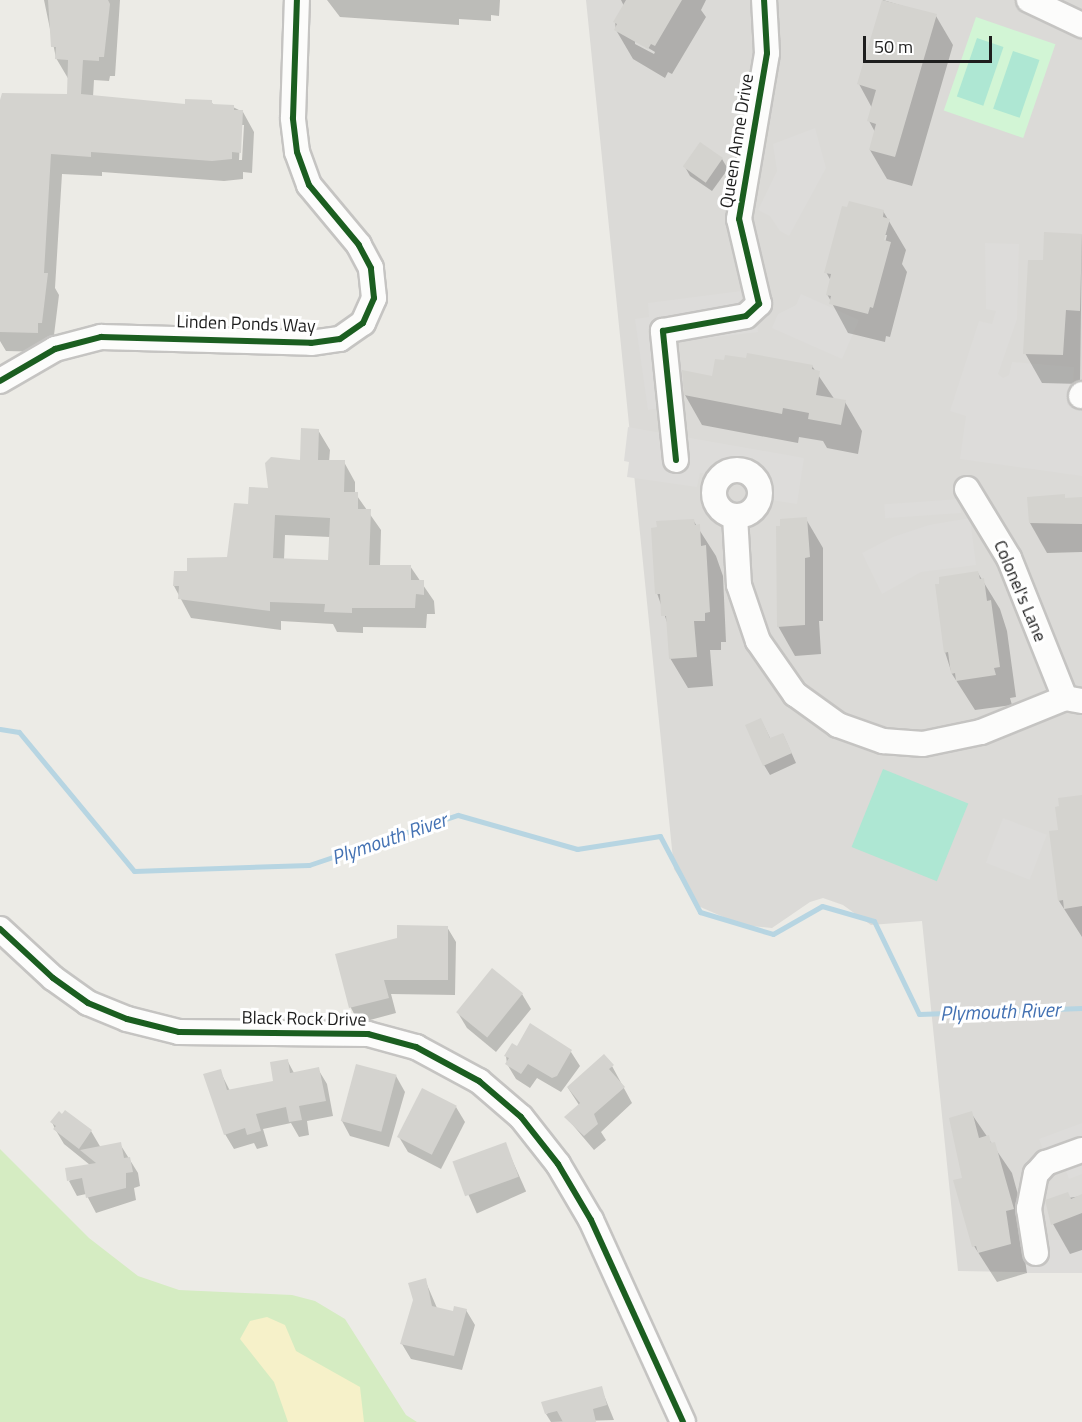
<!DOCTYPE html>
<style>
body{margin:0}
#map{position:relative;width:1082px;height:1422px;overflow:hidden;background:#ecebe6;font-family:"Titillium Web",sans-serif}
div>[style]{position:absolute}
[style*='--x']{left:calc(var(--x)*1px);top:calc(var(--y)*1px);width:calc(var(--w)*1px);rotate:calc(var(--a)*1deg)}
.residential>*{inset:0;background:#dbdad7}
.grass>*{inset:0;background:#d5ecc2}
.sand>*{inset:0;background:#f6f1c9}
.park>*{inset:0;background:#d2f5d5;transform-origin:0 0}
.pitch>*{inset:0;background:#aee7d3;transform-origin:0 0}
.parking>*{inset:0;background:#dddcda;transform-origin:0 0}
.shadow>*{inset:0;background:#0003;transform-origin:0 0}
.stream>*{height:5px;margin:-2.5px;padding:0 2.5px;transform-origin:2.5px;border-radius:2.5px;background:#b7d5e2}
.building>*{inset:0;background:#d4d3cf;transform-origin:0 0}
.roads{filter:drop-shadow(2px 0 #c5c4c2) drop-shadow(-2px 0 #c5c4c2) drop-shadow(0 2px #c5c4c2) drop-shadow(0 -2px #c5c4c2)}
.minor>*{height:24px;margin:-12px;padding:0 12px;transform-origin:12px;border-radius:12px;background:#fcfcfb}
.minor>.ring{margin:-12px;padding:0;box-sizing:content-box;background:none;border:24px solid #fcfcfb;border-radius:50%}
.cycleway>*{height:6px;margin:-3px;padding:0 3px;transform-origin:3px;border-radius:3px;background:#1b5e20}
span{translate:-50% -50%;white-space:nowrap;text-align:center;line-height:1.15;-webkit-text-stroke:6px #fff;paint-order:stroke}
.street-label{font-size:18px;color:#1e1e1e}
.water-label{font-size:20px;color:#4472b3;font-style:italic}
.scale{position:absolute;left:863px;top:36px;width:129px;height:27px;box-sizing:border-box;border:3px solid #1e1e1e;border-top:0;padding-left:8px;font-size:18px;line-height:21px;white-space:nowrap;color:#1e1e1e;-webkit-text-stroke:4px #fff;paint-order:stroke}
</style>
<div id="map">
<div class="residential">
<div style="clip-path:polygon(586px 0,1082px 0,1082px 1273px,958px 1271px,922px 921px,871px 925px,843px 905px,823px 898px,810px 902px,772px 928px,742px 925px,698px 906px,674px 869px)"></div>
</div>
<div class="grass">
<div style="clip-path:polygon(0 1149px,89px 1238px,138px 1276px,179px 1290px,292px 1295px,315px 1301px,345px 1319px,406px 1415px,417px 1422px,0 1422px)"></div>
</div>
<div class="sand">
<div style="clip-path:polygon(267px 1317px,285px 1325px,296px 1351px,360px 1387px,364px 1422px,288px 1422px,274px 1382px,240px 1339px,250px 1321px)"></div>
</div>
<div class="park">
<div style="left:976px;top:17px;width:84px;height:99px;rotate:19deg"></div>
</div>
<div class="pitch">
<div style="left:977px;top:38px;width:28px;height:62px;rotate:19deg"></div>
<div style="left:1013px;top:51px;width:28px;height:61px;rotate:19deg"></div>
<div style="left:883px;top:769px;width:92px;height:84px;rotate:22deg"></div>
</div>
<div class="parking">
<div style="clip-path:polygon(815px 128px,826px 168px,789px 236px,780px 231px,770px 216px,758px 210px,777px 171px,773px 144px)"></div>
<div style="clip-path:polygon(985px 243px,1019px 244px,1017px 319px,998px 374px,1003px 378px,1009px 375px,1012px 362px,1074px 367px,1073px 385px,1082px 393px,1082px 476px,960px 459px,966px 416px,950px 411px,979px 321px,992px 324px,996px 311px,986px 309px)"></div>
<div style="clip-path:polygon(741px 291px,742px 303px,757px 317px,758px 332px,667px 343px,675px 406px,648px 410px,635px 319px,649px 317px,648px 303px)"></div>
<div style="clip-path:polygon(801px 294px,859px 320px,842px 359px,772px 328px,778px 314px,796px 305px)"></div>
<div style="clip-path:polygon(628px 427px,804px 458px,797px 504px,771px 500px,773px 483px,700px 473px,697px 487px,627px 477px,629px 462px,624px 461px)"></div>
<div style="left:960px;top:499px;width:14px;height:76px;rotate:86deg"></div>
<div style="clip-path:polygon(970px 518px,976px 565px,921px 572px,882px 594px,862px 553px,893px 537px,929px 525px)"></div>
<div style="left:1003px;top:818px;width:47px;height:48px;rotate:21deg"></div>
<div style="clip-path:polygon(1082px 1123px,1082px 1174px,1069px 1179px,1064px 1166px,1051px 1170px,1039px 1139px)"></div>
<div style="left:1082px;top:1240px;width:33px;height:56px;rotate:90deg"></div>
</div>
<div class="shadow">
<div style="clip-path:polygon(evenodd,44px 0,120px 0,115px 76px,110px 76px,109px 81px,94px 80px,93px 97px,186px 106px,211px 102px,214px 105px,233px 107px,243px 112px,254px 132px,252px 173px,243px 172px,243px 179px,224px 181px,102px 172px,102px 176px,62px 174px,55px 288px,59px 295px,53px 343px,48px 352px,6px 351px,0 341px,0 101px,68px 96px,69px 80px,56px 58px,44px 0,241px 125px,244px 125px,242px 160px,239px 160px,241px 125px)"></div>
<div style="clip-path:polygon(327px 0,500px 0,499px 16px,491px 15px,491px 21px,459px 19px,459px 25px,340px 17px)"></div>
<div style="clip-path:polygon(evenodd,621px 0,706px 0,701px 10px,706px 17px,672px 74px,668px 72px,665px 78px,633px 59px,616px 30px,615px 22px,624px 6px,621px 0,635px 40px,655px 52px,654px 54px,635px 44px,635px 40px)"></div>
<div style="clip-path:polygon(883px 0,936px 16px,953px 45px,912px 186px,887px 179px,870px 150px,875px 132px,869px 121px,872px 108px,859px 84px)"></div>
<div style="clip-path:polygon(722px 159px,728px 169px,712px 191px,690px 176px,685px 167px)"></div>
<div style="clip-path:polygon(evenodd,883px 211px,906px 250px,902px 264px,907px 272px,890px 337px,886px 336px,885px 342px,848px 333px,827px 294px,831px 281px,826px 272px,883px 211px,884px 235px,887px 235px,884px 247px,884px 235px)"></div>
<div style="clip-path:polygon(1046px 234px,1082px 235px,1080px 384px,1042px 383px,1025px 353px,1045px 262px)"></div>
<div style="clip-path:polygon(812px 366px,835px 400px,845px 402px,862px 431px,858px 454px,827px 448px,823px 441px,799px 437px,798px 443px,702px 425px,685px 395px,713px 378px)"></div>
<div style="clip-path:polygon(evenodd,318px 430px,330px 450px,329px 462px,344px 462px,355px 482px,355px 493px,381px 530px,380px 566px,410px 566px,434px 601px,435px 614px,427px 614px,426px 628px,363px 627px,363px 633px,337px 632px,333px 624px,281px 621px,281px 630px,191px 618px,174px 586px,188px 573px,228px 559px,249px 506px,302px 462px,318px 430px,285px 535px,330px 537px,330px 561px,284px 560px,285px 535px)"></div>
<div style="clip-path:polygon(1082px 499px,1082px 552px,1047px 553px,1030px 523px)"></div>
<div style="clip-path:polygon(806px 519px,823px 548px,823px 621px,819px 621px,821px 654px,795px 656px,778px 626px)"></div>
<div style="clip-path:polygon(693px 520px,716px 556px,723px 576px,726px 642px,721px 642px,721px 650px,710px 650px,713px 686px,688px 688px,670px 658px,668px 625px,657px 593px)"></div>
<div style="clip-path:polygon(978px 573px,1000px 609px,1007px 631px,1016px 697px,1010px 698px,1012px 705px,975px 710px,952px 674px,945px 652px)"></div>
<div style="clip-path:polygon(761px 720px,771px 740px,783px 734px,796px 763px,770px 775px,764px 765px)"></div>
<div style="clip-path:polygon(1082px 796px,1082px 937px,1059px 901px,1051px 833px,1060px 832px)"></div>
<div style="clip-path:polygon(447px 927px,456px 942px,455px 995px,391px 994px,396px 1013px,359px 1023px,351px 1008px,337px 955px)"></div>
<div style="clip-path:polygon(522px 994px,531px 1009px,496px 1052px,467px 1028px,458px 1013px)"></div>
<div style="clip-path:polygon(531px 1025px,571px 1052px,580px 1066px,561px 1092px,537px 1078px,530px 1088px,516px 1079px,507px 1064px,506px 1056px,517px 1048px)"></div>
<div style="clip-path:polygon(287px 1060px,294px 1073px,318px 1069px,327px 1084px,333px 1116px,307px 1121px,309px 1135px,299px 1137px,291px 1123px,263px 1129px,268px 1146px,257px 1149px,254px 1143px,234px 1149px,225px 1134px,220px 1071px,230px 1091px,275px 1082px)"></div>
<div style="clip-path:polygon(612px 1066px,632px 1103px,601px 1132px,606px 1140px,594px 1150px,566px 1117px,579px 1105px,568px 1088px)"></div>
<div style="clip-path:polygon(396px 1076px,405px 1092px,389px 1147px,350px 1136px,342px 1121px)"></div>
<div style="clip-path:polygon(456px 1107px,465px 1122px,441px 1169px,408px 1152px,399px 1137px)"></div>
<div style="clip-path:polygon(65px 1112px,91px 1131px,101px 1148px,120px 1144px,138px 1173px,140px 1186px,134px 1188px,136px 1200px,96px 1213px,86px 1194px,77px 1196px,69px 1181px,90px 1165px,64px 1144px,55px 1129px,52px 1122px)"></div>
<div style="clip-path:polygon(971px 1113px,1012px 1173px,1030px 1238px,1022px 1241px,1027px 1273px,997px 1282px,974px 1246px)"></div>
<div style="left:505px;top:1144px;width:52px;height:54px;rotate:66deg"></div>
<div style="clip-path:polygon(1082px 1196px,1082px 1250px,1070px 1254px,1053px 1224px,1047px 1201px)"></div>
<div style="clip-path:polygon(425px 1280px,437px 1308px,454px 1313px,466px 1310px,475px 1325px,462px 1370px,411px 1359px,402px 1344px)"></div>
<div style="clip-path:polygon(601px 1388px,614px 1420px,551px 1422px,546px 1414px)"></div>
</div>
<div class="stream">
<div style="--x:0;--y:729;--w:19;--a:9"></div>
<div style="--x:19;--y:732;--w:180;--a:50.4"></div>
<div style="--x:134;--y:871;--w:175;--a:-2"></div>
<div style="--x:309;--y:865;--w:157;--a:-18.6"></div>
<div style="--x:458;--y:815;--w:124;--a:15.9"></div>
<div style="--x:577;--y:849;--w:84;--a:-8.9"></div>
<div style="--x:660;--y:836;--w:86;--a:62.2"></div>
<div style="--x:700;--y:912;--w:76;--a:16.8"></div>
<div style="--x:773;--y:934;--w:56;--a:-29.7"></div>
<div style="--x:822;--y:906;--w:54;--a:16.1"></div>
<div style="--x:874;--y:921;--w:103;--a:64.2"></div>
<div style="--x:919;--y:1014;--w:163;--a:-2.1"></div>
</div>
<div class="building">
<div style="clip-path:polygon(48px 0,108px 0,110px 4px,104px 57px,99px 57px,99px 61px,83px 60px,81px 94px,185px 104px,185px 99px,212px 100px,212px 104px,234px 105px,234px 110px,243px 110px,241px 153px,232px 152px,232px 159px,212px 161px,91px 152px,91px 157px,51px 154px,44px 273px,48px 273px,42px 323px,38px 323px,38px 333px,0 332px,0 100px,2px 93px,67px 94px,68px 60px,55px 59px,56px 47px,51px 47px)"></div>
<div style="clip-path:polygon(626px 0,682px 0,655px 46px,651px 44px,648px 49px,614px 30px,617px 24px,613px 22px)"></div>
<div style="clip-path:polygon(882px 0,937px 14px,895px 157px,869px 150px,876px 124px,867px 121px,876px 90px,857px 84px)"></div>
<div style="left:700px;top:142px;width:28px;height:30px;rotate:35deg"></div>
<div style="clip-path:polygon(849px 201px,884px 210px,883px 217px,890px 219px,884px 240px,891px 242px,873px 308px,870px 307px,868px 314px,829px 304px,831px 296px,826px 295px,831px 274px,824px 273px,842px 206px,847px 207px)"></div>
<div style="clip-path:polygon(1044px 232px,1082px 234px,1080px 311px,1066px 310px,1063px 355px,1023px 354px,1028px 260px,1043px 260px)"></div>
<div style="clip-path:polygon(747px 353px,813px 365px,812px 369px,820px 371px,816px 395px,846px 400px,841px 425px,808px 419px,809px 413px,783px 408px,782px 414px,684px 395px,682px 370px,712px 376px,715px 359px,724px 360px,725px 355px,746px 358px)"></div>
<div style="clip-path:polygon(evenodd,301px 428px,319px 429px,318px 460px,345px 460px,344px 492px,358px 492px,358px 509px,371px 509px,369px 565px,411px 565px,411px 580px,424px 580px,424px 595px,416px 594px,415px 608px,352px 608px,352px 613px,324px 612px,325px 604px,270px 602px,270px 611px,178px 599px,179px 586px,173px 586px,174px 571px,187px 571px,187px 558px,227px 557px,234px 503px,248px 504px,249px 487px,268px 488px,265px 463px,271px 457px,300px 460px,301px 428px,275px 515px,330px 518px,328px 560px,273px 558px,275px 515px)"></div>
<div style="clip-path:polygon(1065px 494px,1065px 498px,1082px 497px,1082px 524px,1029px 523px,1027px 497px)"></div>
<div style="clip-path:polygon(807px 517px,810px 557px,805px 558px,805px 625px,777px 627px,776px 526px,780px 526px,780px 519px)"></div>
<div style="clip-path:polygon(694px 519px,695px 525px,700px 524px,701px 546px,706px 545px,710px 612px,705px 613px,705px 621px,694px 621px,697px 657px,669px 659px,666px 616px,661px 616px,660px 594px,655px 594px,651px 528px,657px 527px,656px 521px)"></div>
<div style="clip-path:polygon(978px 571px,980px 579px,984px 578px,987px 601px,991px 600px,1000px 667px,994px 668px,996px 675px,956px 681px,955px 673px,951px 674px,948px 652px,944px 653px,935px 584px,939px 584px,939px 577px)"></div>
<div style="clip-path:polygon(761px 718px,770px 738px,783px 733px,792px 753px,763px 766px,745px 725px)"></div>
<div style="clip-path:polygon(1082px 795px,1082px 906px,1064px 909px,1063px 900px,1058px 901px,1049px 831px,1058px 830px,1055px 807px,1059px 806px,1058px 798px)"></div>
<div style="clip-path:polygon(397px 925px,448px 926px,448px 980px,384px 980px,389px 998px,349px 1008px,335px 954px,397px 938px)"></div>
<div style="left:492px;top:968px;width:40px;height:57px;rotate:39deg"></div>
<div style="clip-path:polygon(530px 1023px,572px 1050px,557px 1076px,552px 1078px,528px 1064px,521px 1074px,505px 1064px,509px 1058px,504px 1056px,512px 1043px,517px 1046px)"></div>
<div style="clip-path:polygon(604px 1054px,614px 1065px,609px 1069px,625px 1087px,594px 1114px,598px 1124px,584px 1136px,564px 1117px,580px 1103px,567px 1087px)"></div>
<div style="clip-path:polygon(288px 1059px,290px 1073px,319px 1067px,326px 1101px,299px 1106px,302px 1120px,289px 1122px,286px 1107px,256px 1114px,261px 1131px,247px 1135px,245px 1128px,224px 1135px,203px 1074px,221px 1069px,227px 1090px,247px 1086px,273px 1081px,270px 1062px)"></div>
<div style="left:356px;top:1064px;width:42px;height:59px;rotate:15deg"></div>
<div style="left:422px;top:1088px;width:39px;height:55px;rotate:27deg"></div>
<div style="clip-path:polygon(65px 1110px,92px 1130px,79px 1149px,53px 1129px,56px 1126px,50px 1122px,59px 1111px,62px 1114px)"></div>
<div style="clip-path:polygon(972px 1111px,979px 1138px,989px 1135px,991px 1143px,995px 1142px,1014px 1209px,1006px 1211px,1011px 1244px,978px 1253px,976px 1246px,972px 1247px,953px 1180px,962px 1178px,949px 1118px)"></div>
<div style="clip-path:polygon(121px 1142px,124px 1158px,130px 1157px,133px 1172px,126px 1173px,126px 1188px,86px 1198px,82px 1178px,67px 1181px,65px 1168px,96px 1163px,80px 1150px)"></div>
<div style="left:506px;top:1142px;width:37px;height:57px;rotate:70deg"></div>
<div style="clip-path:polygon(1068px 1192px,1071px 1199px,1082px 1194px,1082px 1213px,1051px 1225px,1045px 1200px)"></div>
<div style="clip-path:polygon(426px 1278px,432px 1306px,453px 1311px,454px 1306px,467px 1309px,454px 1356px,400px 1344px,413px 1300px,408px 1283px)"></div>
<div style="clip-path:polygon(602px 1386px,607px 1405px,593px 1409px,596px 1422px,563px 1422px,557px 1411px,545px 1414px,541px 1402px)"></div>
</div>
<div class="roads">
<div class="minor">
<div style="--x:1029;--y:0;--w:59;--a:25.3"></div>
<div style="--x:0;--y:381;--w:64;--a:-30.2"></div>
<div style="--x:55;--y:349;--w:48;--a:-14.6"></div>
<div style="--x:101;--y:337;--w:210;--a:1.6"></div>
<div style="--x:311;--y:343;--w:29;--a:-8"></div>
<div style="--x:340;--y:339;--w:28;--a:-35"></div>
<div style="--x:363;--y:323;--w:27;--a:-66"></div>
<div style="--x:374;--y:298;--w:30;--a:-96"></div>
<div style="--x:371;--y:268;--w:26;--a:-118"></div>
<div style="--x:359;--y:245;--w:78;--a:-129.8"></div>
<div style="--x:309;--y:185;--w:35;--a:-110"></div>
<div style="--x:297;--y:152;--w:34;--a:-97"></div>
<div style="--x:293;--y:118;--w:118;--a:-88.1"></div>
<div style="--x:1081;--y:396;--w:2;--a:-63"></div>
<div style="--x:676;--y:460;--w:130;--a:-95.8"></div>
<div style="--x:663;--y:331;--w:84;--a:-10.2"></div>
<div style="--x:746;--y:316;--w:18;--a:-43"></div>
<div style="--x:759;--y:304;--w:87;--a:-103.2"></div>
<div style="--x:739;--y:219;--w:168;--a:-80.4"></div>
<div style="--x:767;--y:53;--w:53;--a:-93.2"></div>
<div class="ring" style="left:714px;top:470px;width:22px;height:22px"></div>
<div style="--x:967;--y:489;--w:81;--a:58.7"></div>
<div style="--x:1009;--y:558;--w:151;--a:68.2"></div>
<div style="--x:735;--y:516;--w:69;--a:86.7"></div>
<div style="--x:739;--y:585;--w:59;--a:71.3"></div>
<div style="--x:758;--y:641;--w:65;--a:55.1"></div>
<div style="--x:795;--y:694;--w:53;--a:35.8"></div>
<div style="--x:838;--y:725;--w:48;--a:19.6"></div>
<div style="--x:883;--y:741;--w:40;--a:4.3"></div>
<div style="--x:923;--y:744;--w:59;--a:-11.7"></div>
<div style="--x:981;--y:732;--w:91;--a:-22"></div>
<div style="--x:1065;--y:698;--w:17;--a:10"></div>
<div style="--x:0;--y:929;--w:72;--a:42.8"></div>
<div style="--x:53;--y:978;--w:43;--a:35.5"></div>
<div style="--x:88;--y:1003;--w:42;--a:22.3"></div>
<div style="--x:127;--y:1019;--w:54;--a:14"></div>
<div style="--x:179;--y:1032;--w:189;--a:0.6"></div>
<div style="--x:368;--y:1034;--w:50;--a:15.2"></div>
<div style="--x:416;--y:1047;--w:72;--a:28.4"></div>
<div style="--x:479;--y:1081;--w:55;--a:40.6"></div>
<div style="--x:521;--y:1117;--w:60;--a:51.8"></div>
<div style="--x:558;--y:1164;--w:65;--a:59.5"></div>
<div style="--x:591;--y:1220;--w:222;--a:65.5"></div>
<div style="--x:1036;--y:1253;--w:45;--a:-99"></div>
<div style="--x:1029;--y:1209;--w:36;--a:-79"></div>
<div style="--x:1036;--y:1174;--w:15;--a:-48"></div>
<div style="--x:1046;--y:1163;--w:38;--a:-20"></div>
</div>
</div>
<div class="cycleway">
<div style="--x:0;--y:381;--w:64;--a:-30.2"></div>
<div style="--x:55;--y:349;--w:48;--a:-14.6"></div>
<div style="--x:101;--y:337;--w:210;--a:1.6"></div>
<div style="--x:311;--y:343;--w:29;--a:-8"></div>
<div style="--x:340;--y:339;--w:28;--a:-35"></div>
<div style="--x:363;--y:323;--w:27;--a:-66"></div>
<div style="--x:374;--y:298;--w:30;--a:-96"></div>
<div style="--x:371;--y:268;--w:26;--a:-118"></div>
<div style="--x:359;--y:245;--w:78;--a:-129.8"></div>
<div style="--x:309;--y:185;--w:35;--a:-110"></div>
<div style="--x:297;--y:152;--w:34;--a:-97"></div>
<div style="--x:293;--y:118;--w:118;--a:-88.1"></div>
<div style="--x:676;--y:460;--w:130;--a:-95.8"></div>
<div style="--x:663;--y:331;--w:84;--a:-10.2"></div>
<div style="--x:746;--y:316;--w:18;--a:-43"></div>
<div style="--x:759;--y:304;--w:87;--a:-103.2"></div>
<div style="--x:739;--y:219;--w:168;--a:-80.4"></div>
<div style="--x:767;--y:53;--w:53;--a:-93.2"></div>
<div style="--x:0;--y:929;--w:72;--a:42.8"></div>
<div style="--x:53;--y:978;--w:43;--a:35.5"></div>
<div style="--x:88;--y:1003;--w:42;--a:22.3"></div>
<div style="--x:127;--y:1019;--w:54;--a:14"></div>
<div style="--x:179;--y:1032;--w:189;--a:0.6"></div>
<div style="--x:368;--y:1034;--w:50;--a:15.2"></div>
<div style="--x:416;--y:1047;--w:72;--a:28.4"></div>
<div style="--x:479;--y:1081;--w:55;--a:40.6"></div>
<div style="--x:521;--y:1117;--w:60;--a:51.8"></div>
<div style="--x:558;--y:1164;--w:65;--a:59.5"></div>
<div style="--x:591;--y:1220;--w:222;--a:65.5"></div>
</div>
<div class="street-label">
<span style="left:737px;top:141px;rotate:-81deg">Queen Anne Drive</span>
<span style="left:246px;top:324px;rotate:2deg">Linden Ponds Way</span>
<span style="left:1020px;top:591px;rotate:67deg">Colonel's Lane</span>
<span style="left:304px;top:1019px;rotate:1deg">Black Rock Drive</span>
</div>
<div class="water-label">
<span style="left:389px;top:838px;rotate:-19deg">Plymouth River</span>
<span style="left:1000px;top:1011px;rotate:-2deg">Plymouth River</span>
</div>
<div class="scale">50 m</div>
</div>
